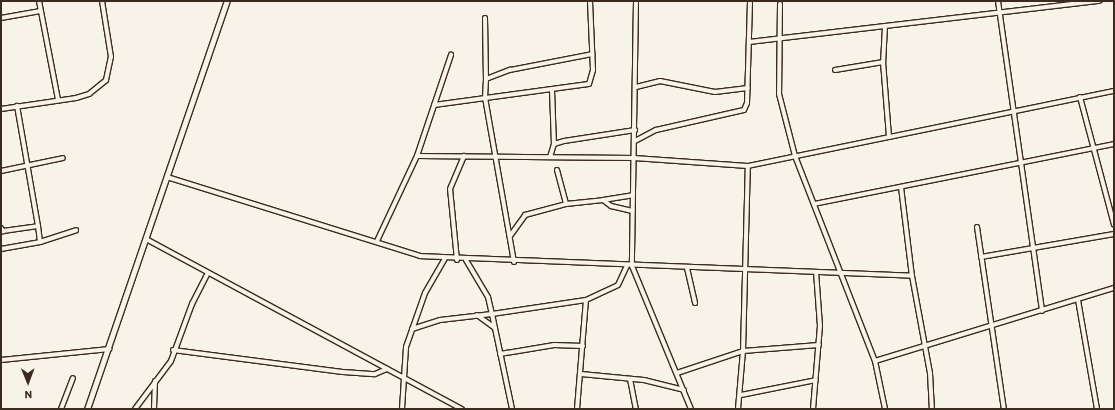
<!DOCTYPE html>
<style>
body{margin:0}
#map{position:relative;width:1115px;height:410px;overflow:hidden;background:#f7f3e8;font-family:Itim,sans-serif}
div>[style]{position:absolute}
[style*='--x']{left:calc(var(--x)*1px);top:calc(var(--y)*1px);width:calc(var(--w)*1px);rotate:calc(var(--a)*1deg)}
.roads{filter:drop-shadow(1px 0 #3b2a1e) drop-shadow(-1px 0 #3b2a1e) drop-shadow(0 1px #3b2a1e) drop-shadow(0 -1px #3b2a1e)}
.minor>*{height:4px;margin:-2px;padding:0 2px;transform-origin:2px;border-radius:2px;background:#f7f3e8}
.tertiary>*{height:5px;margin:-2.5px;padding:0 2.5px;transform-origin:2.5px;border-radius:2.5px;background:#f7f3e8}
span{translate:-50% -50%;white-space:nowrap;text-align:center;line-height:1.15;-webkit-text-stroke:4px #f7f3e8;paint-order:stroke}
.frame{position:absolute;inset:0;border:2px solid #3b2a1e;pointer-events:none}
.north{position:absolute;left:8px;top:362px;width:40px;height:40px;-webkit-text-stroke:3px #f7f3e8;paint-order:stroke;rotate:179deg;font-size:11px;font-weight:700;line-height:16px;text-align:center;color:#3b2a1e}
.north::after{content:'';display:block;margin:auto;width:14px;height:18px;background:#3b2a1e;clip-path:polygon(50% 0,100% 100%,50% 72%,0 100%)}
</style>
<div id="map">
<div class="roads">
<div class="minor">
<div style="--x:39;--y:1;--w:101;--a:79.1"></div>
<div style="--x:636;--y:1;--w:265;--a:90.9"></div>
<div style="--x:632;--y:266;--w:155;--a:67.6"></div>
<div style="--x:998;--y:1;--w:313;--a:81.9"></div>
<div style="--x:780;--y:4;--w:90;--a:90.6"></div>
<div style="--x:779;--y:94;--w:64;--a:75.5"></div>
<div style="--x:795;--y:156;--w:220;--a:68.7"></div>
<div style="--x:875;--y:361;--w:49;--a:78.2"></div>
<div style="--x:1;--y:18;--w:40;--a:-10"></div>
<div style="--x:485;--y:18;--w:61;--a:89.1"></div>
<div style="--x:885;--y:26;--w:36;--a:93"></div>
<div style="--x:883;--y:62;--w:75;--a:85.4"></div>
<div style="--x:749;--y:42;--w:353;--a:-6.7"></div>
<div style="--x:835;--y:70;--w:49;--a:-9.5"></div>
<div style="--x:636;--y:87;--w:25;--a:-14"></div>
<div style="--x:660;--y:81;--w:56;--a:11.3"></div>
<div style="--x:715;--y:92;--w:33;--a:-7"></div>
<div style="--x:552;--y:90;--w:54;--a:87.9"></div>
<div style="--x:1080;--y:97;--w:132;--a:75.1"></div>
<div style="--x:434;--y:105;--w:156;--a:-7.7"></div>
<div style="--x:589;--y:84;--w:15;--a:-74"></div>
<div style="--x:593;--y:70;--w:69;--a:-92.5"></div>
<div style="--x:1;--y:109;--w:76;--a:-8.3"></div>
<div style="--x:76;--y:98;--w:14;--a:-17"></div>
<div style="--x:89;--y:94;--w:22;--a:-39"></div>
<div style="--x:106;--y:80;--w:24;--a:-78"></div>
<div style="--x:111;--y:57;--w:57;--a:-99.1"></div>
<div style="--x:635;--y:141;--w:24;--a:-28"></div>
<div style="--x:656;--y:130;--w:90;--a:-12.8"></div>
<div style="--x:744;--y:110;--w:8;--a:-67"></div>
<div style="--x:747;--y:103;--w:102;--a:-88.3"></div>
<div style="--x:417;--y:156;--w:217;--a:0.5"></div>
<div style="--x:634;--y:158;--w:114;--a:4"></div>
<div style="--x:748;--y:166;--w:374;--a:-11.6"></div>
<div style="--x:550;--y:157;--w:14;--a:-73"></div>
<div style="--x:554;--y:144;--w:10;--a:-17"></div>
<div style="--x:564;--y:141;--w:72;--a:-8.8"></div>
<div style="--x:557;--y:170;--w:35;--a:75"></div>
<div style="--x:1;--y:171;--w:63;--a:-11.8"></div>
<div style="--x:167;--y:177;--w:265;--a:17.3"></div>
<div style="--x:420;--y:256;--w:492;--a:2.3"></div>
<div style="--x:901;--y:187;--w:90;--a:83"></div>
<div style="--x:912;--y:276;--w:99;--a:79.5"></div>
<div style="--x:930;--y:373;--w:36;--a:87"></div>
<div style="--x:603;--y:200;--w:30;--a:-9"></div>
<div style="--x:814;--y:204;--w:306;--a:-11.3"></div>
<div style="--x:977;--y:227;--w:184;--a:81.6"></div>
<div style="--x:1;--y:228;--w:4;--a:56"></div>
<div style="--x:3;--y:231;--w:35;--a:-8"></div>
<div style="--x:38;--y:226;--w:122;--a:-99.9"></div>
<div style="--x:510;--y:236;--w:26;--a:-54"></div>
<div style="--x:525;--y:215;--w:42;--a:-15"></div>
<div style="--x:566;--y:204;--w:37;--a:-6"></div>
<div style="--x:603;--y:200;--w:10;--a:37"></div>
<div style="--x:611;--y:206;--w:22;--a:13"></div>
<div style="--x:146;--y:239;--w:359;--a:28.3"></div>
<div style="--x:377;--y:241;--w:94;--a:-64.8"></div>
<div style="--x:417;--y:156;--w:107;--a:-71.4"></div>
<div style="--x:40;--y:242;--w:38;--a:-18"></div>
<div style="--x:1;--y:249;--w:40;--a:-10"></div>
<div style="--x:40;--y:242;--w:16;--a:-97"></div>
<div style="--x:981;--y:257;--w:135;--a:-9.8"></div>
<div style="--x:457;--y:260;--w:71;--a:-95.6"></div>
<div style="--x:450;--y:189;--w:36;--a:-67"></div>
<div style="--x:466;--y:260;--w:43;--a:59.3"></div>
<div style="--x:488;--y:297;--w:17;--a:77"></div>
<div style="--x:492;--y:314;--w:95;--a:-8.5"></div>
<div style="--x:586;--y:300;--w:35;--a:-25"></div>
<div style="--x:618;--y:285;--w:21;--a:-65"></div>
<div style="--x:514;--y:262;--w:167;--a:-100"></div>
<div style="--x:485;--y:98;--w:19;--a:-87"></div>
<div style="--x:486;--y:79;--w:26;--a:-21"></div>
<div style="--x:510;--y:70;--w:84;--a:-11"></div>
<div style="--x:687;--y:268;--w:36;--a:77"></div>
<div style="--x:1078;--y:300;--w:111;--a:80.1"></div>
<div style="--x:477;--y:315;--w:22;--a:36"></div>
<div style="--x:412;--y:329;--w:29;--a:-18"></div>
<div style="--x:440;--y:320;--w:52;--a:-6.6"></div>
<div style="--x:492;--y:314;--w:97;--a:78.1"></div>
<div style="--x:173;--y:350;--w:171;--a:7.4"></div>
<div style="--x:343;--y:372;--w:32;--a:4"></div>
<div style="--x:375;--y:374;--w:13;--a:-23"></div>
<div style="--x:500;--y:354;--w:55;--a:-9.5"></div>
<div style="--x:554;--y:345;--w:29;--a:2"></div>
<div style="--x:1;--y:360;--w:109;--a:-5.8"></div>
<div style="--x:875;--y:361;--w:250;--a:-17"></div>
<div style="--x:677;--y:373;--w:70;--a:-18.4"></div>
<div style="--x:743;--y:351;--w:76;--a:-4.5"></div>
<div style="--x:581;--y:374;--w:63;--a:5.4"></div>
<div style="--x:644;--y:380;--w:41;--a:14"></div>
<div style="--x:630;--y:379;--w:31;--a:79"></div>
<div style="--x:741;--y:395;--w:76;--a:-11.3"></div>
<div style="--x:61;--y:409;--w:33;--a:-69"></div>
<div style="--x:135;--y:409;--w:60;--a:-53.1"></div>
<div style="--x:171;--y:361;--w:61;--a:-69.8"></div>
<div style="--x:192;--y:304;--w:35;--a:-63"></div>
<div style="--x:154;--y:409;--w:28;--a:-88"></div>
<div style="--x:402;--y:409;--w:62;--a:-86.3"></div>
<div style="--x:406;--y:347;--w:57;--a:-70.6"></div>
<div style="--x:425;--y:293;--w:39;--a:-60"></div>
<div style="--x:577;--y:409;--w:109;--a:-85.3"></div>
<div style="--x:738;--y:409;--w:58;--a:-85.1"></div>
<div style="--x:743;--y:351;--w:185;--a:-88.5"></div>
<div style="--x:813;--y:409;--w:83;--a:-85.2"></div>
<div style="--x:820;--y:326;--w:54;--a:-94.2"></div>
</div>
<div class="tertiary">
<div style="--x:87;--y:409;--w:431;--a:-71.1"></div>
</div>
</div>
<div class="frame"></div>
<div class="north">N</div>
</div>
